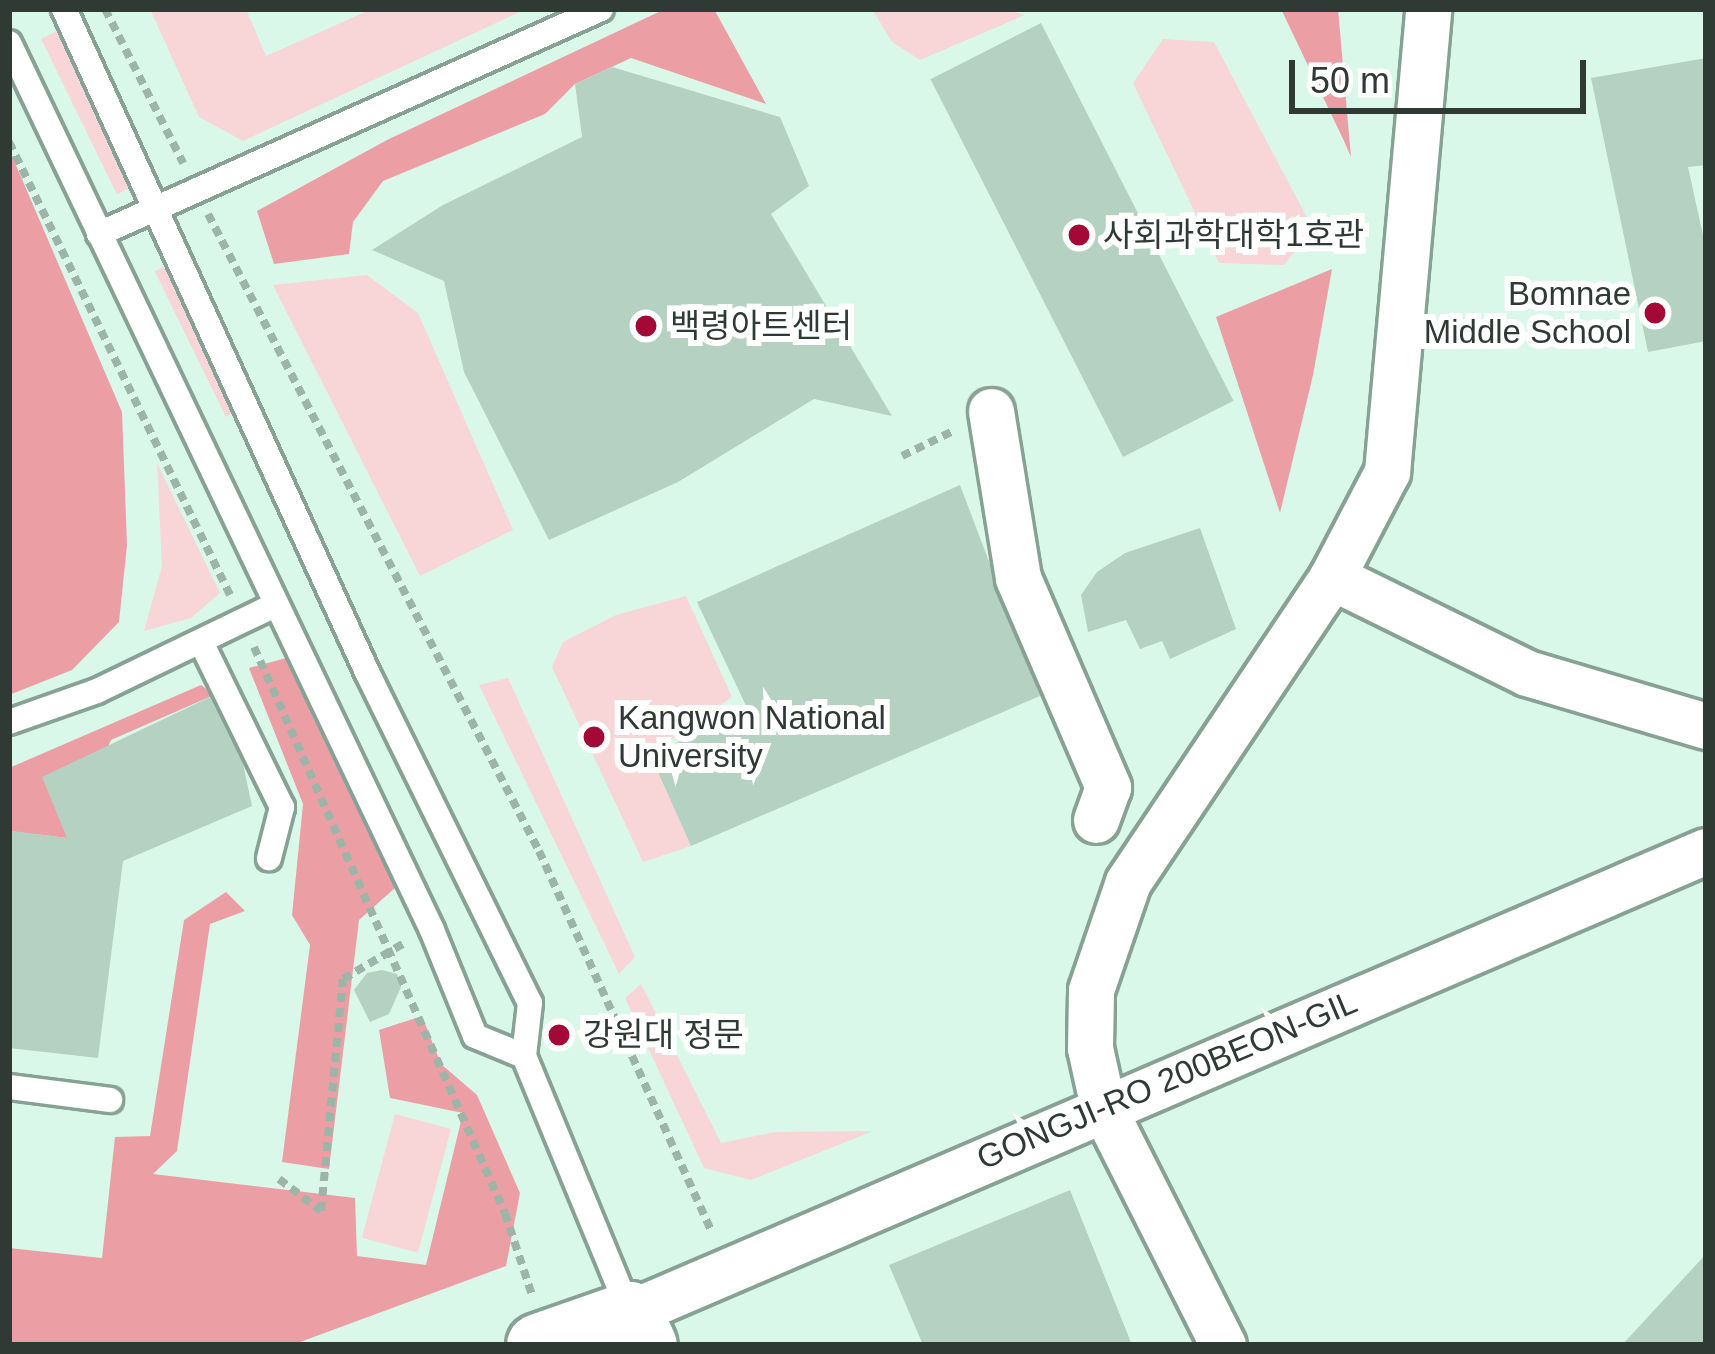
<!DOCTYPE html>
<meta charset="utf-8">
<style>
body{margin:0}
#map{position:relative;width:1715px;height:1354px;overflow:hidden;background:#daf8e9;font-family:Arial,"Noto Sans KR",sans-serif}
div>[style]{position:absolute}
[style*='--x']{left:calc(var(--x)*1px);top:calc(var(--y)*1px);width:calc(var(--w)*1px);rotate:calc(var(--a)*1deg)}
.green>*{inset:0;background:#f8d5d6;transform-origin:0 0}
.forest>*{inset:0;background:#eb9fa4}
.building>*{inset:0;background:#b4d1c2;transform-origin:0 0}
.path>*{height:8px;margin-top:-4px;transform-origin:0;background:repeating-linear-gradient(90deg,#9db4a8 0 9px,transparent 0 15px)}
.roads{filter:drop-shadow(3px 0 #87a295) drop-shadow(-3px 0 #87a295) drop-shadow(0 3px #87a295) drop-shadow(0 -3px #87a295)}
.lane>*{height:24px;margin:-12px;padding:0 12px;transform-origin:12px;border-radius:12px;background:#fff}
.street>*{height:45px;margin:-22.5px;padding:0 22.5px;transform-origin:22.5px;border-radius:22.5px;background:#fff}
.secondary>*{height:63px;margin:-31.5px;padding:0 31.5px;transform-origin:31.5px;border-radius:31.5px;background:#fff}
.dots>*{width:33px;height:33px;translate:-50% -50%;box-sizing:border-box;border:6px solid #fff;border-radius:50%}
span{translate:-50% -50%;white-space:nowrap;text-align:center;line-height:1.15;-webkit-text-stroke:12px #fff;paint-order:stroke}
.poi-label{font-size:33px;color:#2f3a34}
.left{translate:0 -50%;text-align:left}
.right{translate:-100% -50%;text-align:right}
.street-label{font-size:33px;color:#2f3a34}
.frame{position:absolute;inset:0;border:12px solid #2f3a34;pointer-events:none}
.scale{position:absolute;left:1289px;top:60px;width:297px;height:54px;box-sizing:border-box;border:6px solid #2f3a34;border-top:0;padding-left:15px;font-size:36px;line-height:42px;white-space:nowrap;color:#2f3a34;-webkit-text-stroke:9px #fff;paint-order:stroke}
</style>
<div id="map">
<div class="green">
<div style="clip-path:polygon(150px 9px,246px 9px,266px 56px,372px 9px,526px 9px,243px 141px,199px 117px)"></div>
<div style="clip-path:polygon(872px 9px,1004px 9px,1025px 15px,920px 60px,892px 42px)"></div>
<div style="left:59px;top:30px;width:173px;height:20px;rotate:64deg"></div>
<div style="clip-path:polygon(1163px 39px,1214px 42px,1313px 229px,1284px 265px,1219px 263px,1133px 83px)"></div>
<div style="left:180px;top:259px;width:162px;height:28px;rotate:64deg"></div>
<div style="clip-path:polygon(367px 275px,418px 313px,513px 530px,420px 576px,273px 285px)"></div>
<div style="clip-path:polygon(157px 463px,220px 593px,191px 618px,144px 631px,162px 566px)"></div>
<div style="clip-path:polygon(686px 596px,732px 697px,651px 754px,691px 846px,643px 862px,552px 667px,563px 642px,616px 615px)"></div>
<div style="clip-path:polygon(508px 678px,635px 957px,619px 974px,479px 685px)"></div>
<div style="clip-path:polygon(641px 984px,721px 1143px,775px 1132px,873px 1131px,751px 1180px,704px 1168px,625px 998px)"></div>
<div style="left:395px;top:1114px;width:58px;height:128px;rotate:15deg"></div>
</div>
<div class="forest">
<div style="clip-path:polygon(665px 9px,714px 9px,766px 104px,631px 58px,575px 84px,545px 114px,383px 181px,353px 222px,349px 254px,274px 264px,257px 211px,387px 140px)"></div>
<div style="clip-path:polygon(1281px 9px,1338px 9px,1351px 157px,1344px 141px)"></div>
<div style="clip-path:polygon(9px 149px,122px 412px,127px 545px,119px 622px,72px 670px,9px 695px)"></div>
<div style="clip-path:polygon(1332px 269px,1313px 375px,1280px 513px,1216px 317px)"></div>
<div style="clip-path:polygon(290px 657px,404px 880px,359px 920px,329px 1169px,282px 1162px,310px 945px,292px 915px,303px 804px,249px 668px)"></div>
<div style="clip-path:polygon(201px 685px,214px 695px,111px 740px,67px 838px,9px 831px,9px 768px)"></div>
<div style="clip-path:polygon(226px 892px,245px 911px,210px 924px,177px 1151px,153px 1174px,355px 1198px,357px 1256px,426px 1265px,463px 1113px,390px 1098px,379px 1030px,422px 1016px,441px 1064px,477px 1095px,520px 1193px,506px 1266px,292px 1345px,9px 1345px,9px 1248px,102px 1258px,115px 1137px,150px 1136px,184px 920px)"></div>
</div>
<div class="building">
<div style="left:1041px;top:23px;width:424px;height:124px;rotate:63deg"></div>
<div style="clip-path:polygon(1706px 58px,1706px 165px,1688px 167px,1706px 249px,1706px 341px,1648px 352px,1591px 78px)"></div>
<div style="clip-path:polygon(612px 67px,780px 117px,809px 186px,771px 214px,892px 416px,814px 399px,678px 482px,549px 540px,464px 372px,444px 281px,372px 250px,443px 205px,582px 137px,575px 84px)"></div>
<div style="clip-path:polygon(960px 485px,1040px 696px,691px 846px,650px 754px,749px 712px,697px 602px)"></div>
<div style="clip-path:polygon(1200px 528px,1236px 629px,1170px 659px,1162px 641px,1140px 649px,1126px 620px,1088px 632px,1081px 595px,1097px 572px,1125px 553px)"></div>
<div style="clip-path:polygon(210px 697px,243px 764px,252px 806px,123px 861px,98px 1058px,9px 1048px,12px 831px,67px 838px,42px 777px)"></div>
<div style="clip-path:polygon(382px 970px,397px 974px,401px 987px,389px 1014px,370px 1022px,354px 990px,367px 973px)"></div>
<div style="clip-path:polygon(1070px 1190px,1132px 1345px,923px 1345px,889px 1265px)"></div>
<div style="clip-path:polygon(1706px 1254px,1706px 1345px,1622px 1345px)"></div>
</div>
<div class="path">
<div style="--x:105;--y:9;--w:173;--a:63.1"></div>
<div style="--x:9;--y:142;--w:504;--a:63.99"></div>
<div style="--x:208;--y:214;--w:718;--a:62.54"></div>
<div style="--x:539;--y:851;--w:419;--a:65.6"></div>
<div style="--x:902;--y:456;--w:59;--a:-26.1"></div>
<div style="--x:254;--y:647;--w:619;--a:66.08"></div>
<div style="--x:505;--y:1213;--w:86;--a:71.8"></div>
<div style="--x:279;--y:1179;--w:53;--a:37.3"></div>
<div style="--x:321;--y:1211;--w:233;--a:-84.6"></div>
<div style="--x:343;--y:979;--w:73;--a:-30.4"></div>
</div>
<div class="roads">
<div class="lane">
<div style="--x:64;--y:9;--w:729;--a:65.44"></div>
<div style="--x:367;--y:672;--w:369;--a:63.8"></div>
<div style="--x:530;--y:1003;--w:53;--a:96.5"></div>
<div style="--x:9;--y:43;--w:983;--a:64.5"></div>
<div style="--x:432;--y:930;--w:114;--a:67.9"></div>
<div style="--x:475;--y:1036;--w:53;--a:22.2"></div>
<div style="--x:524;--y:1056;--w:276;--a:67.6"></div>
<div style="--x:99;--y:234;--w:550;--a:-24.14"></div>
<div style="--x:202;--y:644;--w:182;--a:63.9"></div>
<div style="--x:282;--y:807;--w:53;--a:104.3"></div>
<div style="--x:9;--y:722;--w:93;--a:-19.4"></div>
<div style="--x:97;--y:691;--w:198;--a:-25.8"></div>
<div style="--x:9;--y:1087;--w:102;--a:7.3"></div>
</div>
<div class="street">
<div style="--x:991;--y:411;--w:169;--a:80.8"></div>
<div style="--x:1018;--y:578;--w:228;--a:66.7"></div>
<div style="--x:1108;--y:787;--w:35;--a:110"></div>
<div style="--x:1332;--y:577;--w:119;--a:-62.4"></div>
<div style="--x:1387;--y:472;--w:465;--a:-84.9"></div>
<div style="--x:630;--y:1313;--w:1171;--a:-23.24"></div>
<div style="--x:1223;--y:1345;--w:267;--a:-116.8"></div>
<div style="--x:1103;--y:1107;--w:60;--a:-102.4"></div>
<div style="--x:1090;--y:1048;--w:58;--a:-89"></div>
<div style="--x:1091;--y:990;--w:114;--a:-71.1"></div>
<div style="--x:1128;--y:882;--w:367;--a:-56.2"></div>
<div style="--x:1332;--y:577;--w:217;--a:26.2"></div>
<div style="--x:1527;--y:673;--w:187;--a:16.5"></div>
</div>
<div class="secondary">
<div style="--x:538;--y:1345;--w:97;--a:-19.2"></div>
<div style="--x:630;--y:1313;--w:35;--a:65"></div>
</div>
</div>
<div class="dots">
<div style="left:1079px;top:235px;background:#a40836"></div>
<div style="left:1655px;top:313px;background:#a40836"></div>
<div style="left:646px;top:326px;background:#a40836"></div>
<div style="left:594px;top:737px;background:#a40836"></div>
<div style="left:559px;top:1035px;background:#a40836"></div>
</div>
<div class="poi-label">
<span class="left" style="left:1103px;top:235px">사회과학대학1호관</span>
<span class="right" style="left:1631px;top:313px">Bomnae<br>Middle School</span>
<span class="left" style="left:670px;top:326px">백령아트센터</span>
<span class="left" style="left:618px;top:737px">Kangwon National<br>University</span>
<span class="left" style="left:583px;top:1035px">강원대 정문</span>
</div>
<div class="street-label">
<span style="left:1167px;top:1080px;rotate:-23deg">GONGJI-RO 200BEON-GIL</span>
</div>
<div class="frame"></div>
<div class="scale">50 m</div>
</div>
